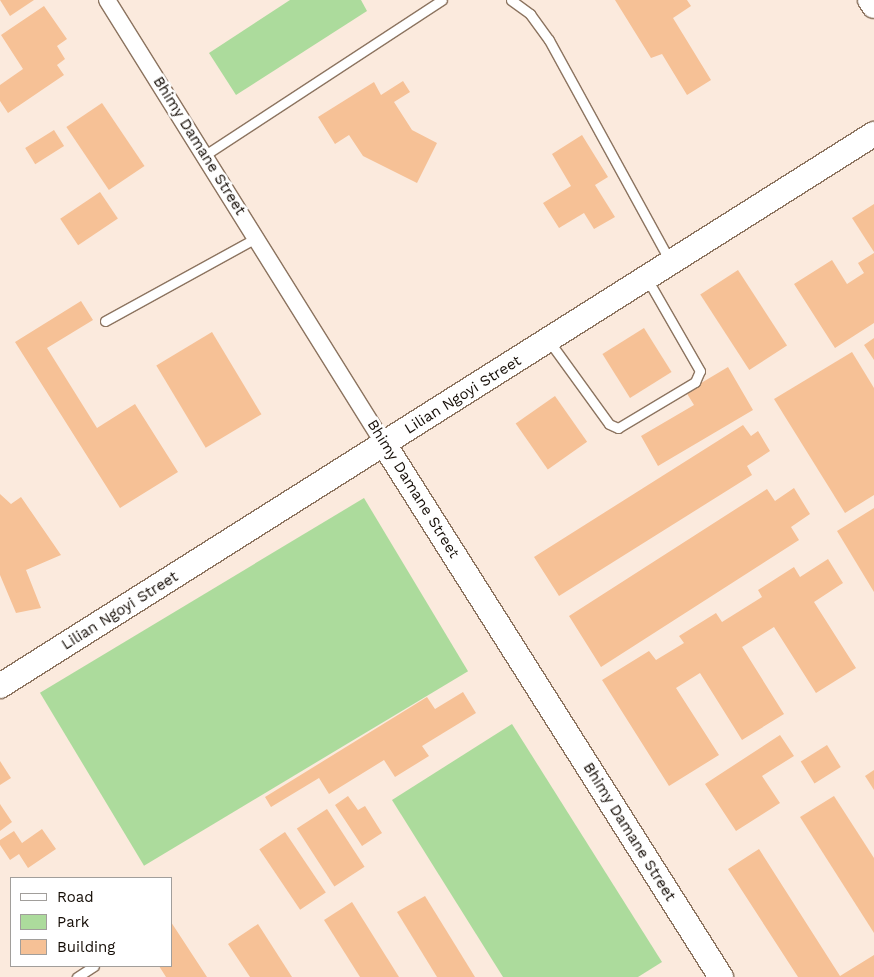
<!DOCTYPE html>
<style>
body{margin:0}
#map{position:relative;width:874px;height:977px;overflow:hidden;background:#fbeadd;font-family:"Work Sans",sans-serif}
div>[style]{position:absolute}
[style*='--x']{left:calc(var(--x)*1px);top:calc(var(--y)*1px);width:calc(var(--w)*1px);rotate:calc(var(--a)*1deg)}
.green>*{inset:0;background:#acdb9c;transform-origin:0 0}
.building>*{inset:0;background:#f6c196;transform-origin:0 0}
.roads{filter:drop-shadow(1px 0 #8c7460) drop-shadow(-1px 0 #8c7460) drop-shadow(0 1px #8c7460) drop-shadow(0 -1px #8c7460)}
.lane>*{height:9px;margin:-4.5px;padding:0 4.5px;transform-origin:4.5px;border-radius:4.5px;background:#fff}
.street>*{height:16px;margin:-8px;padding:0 8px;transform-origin:8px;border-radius:8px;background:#fff}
.secondary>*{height:24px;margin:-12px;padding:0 12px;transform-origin:12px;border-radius:12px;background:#fff}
span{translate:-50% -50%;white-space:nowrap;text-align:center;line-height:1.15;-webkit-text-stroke:5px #fff;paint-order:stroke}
.street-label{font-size:15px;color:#140c05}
.legend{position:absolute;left:10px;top:877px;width:162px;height:90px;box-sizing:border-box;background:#fff;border:1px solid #a19e9b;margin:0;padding:6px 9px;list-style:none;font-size:15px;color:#140c05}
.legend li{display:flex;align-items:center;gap:10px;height:25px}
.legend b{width:25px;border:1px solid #a19e9b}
</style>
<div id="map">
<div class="green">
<div style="clip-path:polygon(290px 0,361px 0,367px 11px,236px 95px,209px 53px)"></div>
<div style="left:364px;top:498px;width:202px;height:378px;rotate:59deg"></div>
<div style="clip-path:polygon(512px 724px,662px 962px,638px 977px,503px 977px,392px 800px)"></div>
</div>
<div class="building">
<div style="clip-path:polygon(0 0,34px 0,10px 16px)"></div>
<div style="clip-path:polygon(615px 0,687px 0,691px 6px,673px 18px,711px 80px,687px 95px,662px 54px,651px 58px)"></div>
<div style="clip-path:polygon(44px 6px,67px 39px,57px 46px,65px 59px,57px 65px,64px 75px,8px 113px,0 101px,0 85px,23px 69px,1px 35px)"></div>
<div style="clip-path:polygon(403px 81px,410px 92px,394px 102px,412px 130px,437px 143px,417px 183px,363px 156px,349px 135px,335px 144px,318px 117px,374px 82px,381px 95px)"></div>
<div style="left:102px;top:103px;width:76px;height:43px;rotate:56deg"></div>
<div style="left:54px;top:130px;width:19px;height:34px;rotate:58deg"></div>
<div style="clip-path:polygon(582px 135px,608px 177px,595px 185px,615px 217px,594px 229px,584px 213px,559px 228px,543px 203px,571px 186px,552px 154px)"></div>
<div style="left:100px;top:192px;width:32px;height:48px;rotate:56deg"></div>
<div style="clip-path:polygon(874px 204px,874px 252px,852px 218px)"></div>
<div style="clip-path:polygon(874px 253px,874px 323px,835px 348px,794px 284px,832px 260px,847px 284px,864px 273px,858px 263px)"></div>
<div style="left:738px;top:270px;width:90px;height:45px;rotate:57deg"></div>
<div style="clip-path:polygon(81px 301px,93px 320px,47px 348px,97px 428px,135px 404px,178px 472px,120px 508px,15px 342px)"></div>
<div style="left:644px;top:328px;width:52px;height:49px;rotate:58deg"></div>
<div style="left:212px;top:332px;width:96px;height:65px;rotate:59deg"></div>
<div style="clip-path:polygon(874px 338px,874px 360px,864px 345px)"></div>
<div style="clip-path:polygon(852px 352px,874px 388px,874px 495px,845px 513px,774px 399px)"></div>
<div style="clip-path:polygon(728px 367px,753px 410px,658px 466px,641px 436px,694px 405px,686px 392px)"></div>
<div style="left:555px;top:396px;width:56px;height:48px;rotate:55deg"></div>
<div style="clip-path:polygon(743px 425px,751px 436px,758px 431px,770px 451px,747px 466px,752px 475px,559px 596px,534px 557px)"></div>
<div style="clip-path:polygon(794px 488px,810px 514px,791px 527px,799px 540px,601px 667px,569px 616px,767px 489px,775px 501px)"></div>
<div style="clip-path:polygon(0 494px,11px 504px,21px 497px,61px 555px,26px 570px,41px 608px,16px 613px,0 575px)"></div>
<div style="clip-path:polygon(874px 508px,874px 592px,837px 531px)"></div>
<div style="clip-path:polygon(828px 559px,843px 583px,814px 602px,856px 668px,816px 693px,774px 627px,742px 647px,784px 714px,742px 740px,700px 673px,676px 688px,719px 755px,669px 786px,602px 680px,649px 651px,656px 660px,684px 643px,679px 636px,716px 613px,722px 622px,762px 597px,758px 590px,794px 567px,800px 577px)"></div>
<div style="clip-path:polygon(463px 692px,476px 713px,422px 746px,429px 756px,395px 777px,384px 760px,329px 794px,319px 778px,271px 807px,265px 797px,427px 697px,435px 709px)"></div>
<div style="clip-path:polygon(780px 735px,794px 756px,762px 776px,780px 803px,736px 831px,705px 784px)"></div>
<div style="left:827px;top:745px;width:26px;height:31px;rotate:58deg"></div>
<div style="clip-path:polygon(0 761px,11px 778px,0 785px)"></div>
<div style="clip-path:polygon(874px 770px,874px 790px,865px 776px)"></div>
<div style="clip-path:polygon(348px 796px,358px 810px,365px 806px,382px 833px,362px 846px,335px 805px)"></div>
<div style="clip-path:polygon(834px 796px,874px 858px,874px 933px,800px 817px)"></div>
<div style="clip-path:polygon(0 804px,12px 822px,0 831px)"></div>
<div style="left:327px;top:809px;width:69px;height:36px;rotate:57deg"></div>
<div style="clip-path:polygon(42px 829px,56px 849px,28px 868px,19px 854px,10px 860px,0 845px,0 840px,14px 831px,22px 843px)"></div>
<div style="left:285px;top:832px;width:73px;height:31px;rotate:56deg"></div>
<div style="clip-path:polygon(759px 849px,840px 976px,874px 955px,874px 977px,798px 977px,728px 869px)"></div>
<div style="clip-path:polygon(425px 896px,475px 977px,437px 977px,397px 912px)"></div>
<div style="clip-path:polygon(352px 902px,399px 977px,360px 977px,324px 920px)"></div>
<div style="clip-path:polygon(171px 922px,207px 977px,166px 977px,159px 966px,171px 966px)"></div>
<div style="clip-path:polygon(258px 924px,292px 977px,250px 977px,228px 944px)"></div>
</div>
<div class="roads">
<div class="lane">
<div style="--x:511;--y:0;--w:24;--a:36"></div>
<div style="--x:530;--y:14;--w:32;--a:54"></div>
<div style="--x:549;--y:40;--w:254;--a:61.3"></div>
<div style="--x:205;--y:155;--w:283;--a:-33.2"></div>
<div style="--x:105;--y:321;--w:172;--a:-28.8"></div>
<div style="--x:549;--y:341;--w:102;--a:54.1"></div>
<div style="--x:609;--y:424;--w:10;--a:24"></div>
<div style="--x:618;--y:428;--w:90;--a:-30.9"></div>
<div style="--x:695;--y:382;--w:12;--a:-66"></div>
<div style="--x:700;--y:371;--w:106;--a:-119.9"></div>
<div style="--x:77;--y:977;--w:20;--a:-33"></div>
</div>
<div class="street">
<div style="--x:107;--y:0;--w:523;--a:58.04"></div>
</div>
<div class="secondary">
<div style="--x:870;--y:0;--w:7;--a:56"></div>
<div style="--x:384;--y:444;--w:631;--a:57.7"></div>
<div style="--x:0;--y:686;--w:1034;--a:-32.28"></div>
</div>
</div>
<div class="street-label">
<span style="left:199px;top:146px;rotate:58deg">Bhimy Damane Street</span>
<span style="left:463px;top:395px;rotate:-32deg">Lilian Ngoyi Street</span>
<span style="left:413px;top:489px;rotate:58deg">Bhimy Damane Street</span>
<span style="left:120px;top:611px;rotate:-32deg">Lilian Ngoyi Street</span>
<span style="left:629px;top:832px;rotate:58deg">Bhimy Damane Street</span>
</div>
<ul class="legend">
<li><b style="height:6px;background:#fff"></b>Road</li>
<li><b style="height:14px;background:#acdb9c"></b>Park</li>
<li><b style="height:14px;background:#f6c196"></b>Building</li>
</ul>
</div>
